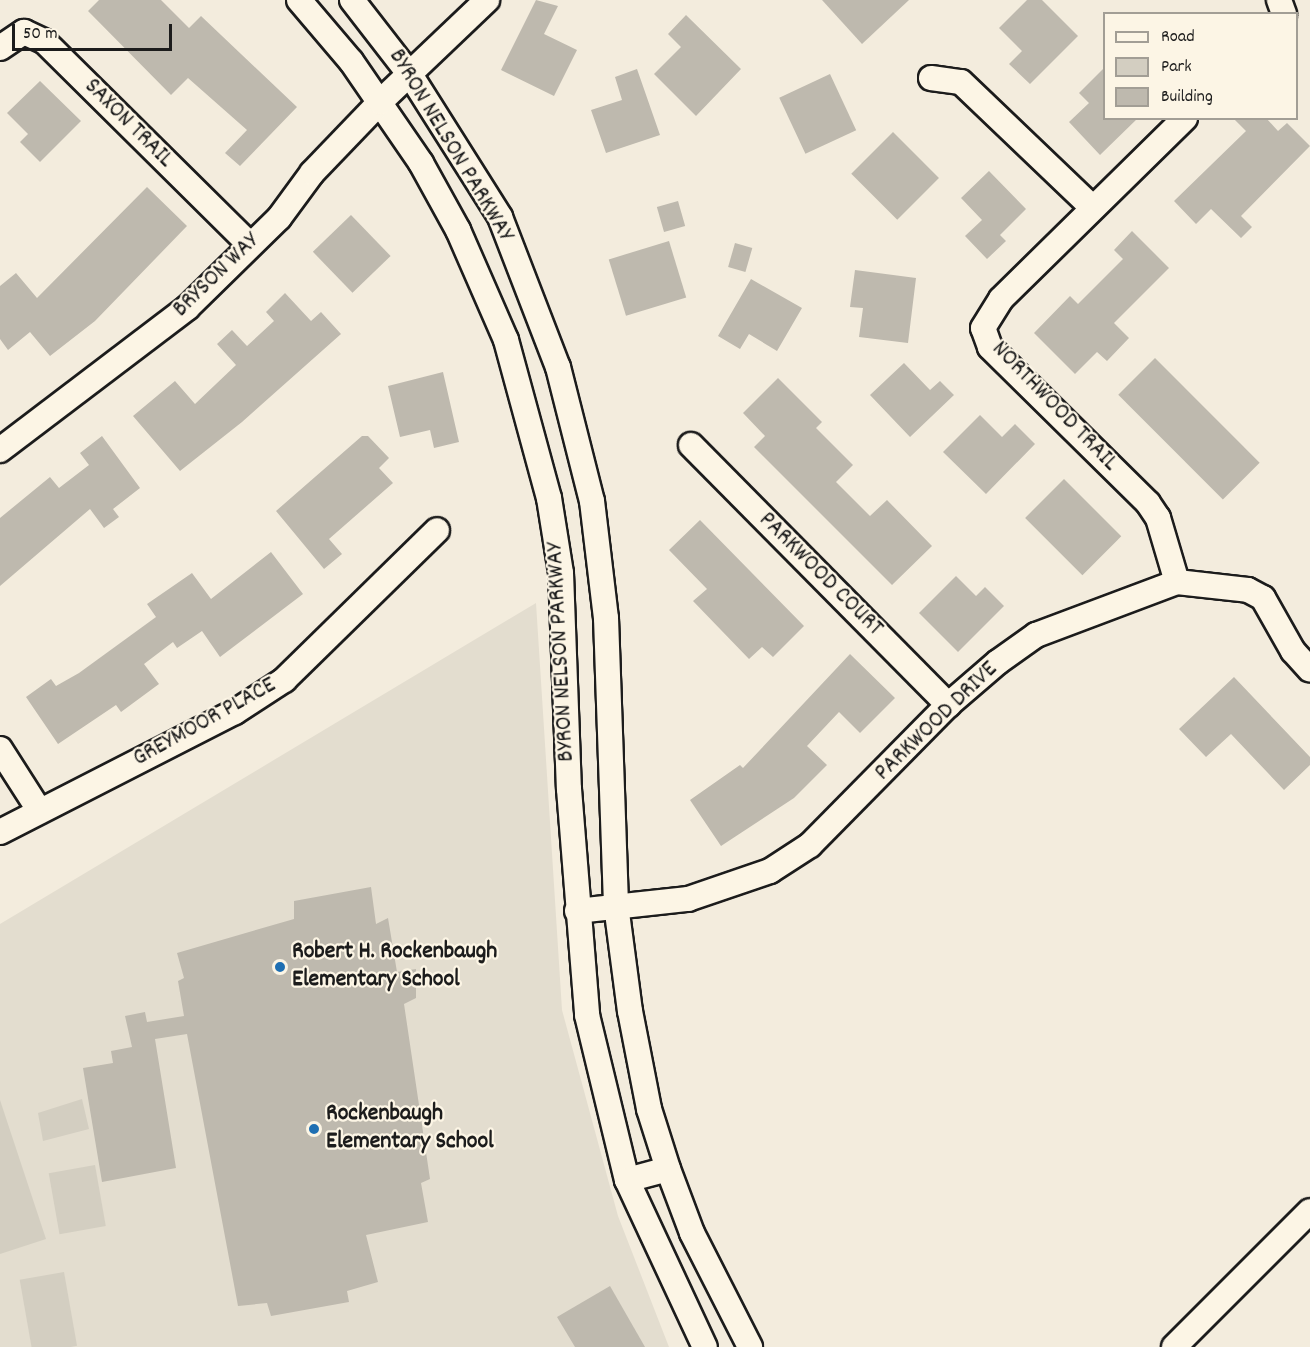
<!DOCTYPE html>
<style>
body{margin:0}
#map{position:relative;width:1310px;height:1347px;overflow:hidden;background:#f3ecdd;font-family:Dekko,sans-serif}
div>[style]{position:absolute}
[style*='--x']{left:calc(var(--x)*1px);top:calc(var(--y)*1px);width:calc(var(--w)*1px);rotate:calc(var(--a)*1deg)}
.built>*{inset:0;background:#e3ddcf}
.green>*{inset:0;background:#d3cec1;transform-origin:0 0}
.building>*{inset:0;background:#beb9ae;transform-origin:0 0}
.roads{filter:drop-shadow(2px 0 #1c1c1c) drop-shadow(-2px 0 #1c1c1c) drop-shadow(0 2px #1c1c1c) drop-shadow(0 -2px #1c1c1c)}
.minor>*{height:24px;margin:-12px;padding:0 12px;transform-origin:12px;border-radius:12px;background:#fcf5e5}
.dots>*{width:16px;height:16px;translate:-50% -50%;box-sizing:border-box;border:3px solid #fcf5e5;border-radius:50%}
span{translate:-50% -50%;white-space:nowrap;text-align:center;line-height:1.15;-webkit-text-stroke:4.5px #fcf5e5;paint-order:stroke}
.street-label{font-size:24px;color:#1c1c1c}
.poi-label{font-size:24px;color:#1c1c1c;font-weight:700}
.left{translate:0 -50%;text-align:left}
.legend{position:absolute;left:1103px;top:12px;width:195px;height:108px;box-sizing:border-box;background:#fcf5e5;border:2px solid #a29e95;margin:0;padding:8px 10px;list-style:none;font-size:18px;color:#1c1c1c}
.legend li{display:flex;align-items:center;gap:12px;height:30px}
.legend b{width:30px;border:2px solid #a29e95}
.scale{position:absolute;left:12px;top:24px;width:160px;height:27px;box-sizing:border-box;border:3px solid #1c1c1c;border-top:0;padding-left:8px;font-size:18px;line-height:21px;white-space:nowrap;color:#1c1c1c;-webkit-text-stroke:4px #fcf5e5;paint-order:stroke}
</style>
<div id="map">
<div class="built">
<div style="clip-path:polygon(536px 603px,562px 1010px,618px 1216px,669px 1347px,0 1347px,0 924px)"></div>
</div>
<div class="green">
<div style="clip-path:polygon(82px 1099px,89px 1129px,43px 1141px,38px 1113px)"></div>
<div style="clip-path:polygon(0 1100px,46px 1239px,0 1254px)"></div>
<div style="left:95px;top:1165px;width:62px;height:47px;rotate:80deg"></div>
<div style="left:64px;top:1272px;width:75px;height:45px;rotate:80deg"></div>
</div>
<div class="building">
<div style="clip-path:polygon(99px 0,161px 0,189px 28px,201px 16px,297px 107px,240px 166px,225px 153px,247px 130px,188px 78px,171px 95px,88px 11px)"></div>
<div style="clip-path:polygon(536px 0,558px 6px,544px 34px,577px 50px,554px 96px,501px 70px)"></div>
<div style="clip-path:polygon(822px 0,909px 0,862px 44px)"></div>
<div style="clip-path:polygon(1027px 0,1042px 0,1078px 36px,1030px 84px,1009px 64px,1022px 51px,999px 28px)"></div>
<div style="clip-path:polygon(686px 15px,741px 69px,696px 116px,654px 74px,681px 47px,668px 34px)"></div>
<div style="clip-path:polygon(1104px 68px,1104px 118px,1138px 118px,1100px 155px,1069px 122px,1089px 103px,1079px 93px)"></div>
<div style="clip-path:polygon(637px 69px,660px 135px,606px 153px,591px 110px,622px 100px,615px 77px)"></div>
<div style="left:830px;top:74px;width:62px;height:56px;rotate:65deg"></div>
<div style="clip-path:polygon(40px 81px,81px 121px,40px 162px,20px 142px,28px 134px,7px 113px)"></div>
<div style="clip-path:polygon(1233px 118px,1266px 118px,1278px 131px,1287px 123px,1310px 146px,1241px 216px,1252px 227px,1241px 238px,1211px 209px,1196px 224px,1174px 201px,1246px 131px)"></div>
<div style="left:893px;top:132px;width:65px;height:59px;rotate:45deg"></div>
<div style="clip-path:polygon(989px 171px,1026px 209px,1000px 235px,1006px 241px,987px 259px,965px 236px,982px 220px,961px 198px)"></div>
<div style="clip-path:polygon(147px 187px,187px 226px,95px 321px,50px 356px,30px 332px,8px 350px,0 339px,0 286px,16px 273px,37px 298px)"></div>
<div style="left:678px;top:201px;width:26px;height:22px;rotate:74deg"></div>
<div style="left:351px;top:215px;width:57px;height:53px;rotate:46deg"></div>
<div style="clip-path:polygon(1132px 231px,1169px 268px,1114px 323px,1129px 338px,1107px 361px,1097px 352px,1075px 374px,1034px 333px,1070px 296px,1078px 304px,1123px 259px,1114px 250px)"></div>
<div style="left:669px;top:241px;width:59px;height:63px;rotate:73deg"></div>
<div style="left:735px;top:243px;width:18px;height:25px;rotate:16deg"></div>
<div style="clip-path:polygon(855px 270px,916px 278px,908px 343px,859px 337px,863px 308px,850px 307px)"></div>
<div style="clip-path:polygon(751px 279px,802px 308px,777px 351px,749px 334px,740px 349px,718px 336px)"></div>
<div style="clip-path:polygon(285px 293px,311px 321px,321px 312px,341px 334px,242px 422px,180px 471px,133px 416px,175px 381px,195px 404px,236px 365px,217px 344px,232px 330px,247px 346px,274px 321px,266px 312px)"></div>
<div style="left:1155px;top:358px;width:148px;height:52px;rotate:45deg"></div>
<div style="clip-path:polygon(904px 363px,930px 390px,940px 381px,954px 395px,910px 437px,870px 395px)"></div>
<div style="clip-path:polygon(443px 372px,459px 442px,434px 448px,430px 430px,400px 437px,388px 386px)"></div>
<div style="clip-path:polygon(778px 378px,822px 422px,816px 428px,853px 465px,836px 482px,870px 516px,887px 500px,932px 546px,892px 585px,754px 447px,765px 436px,743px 413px)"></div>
<div style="clip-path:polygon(980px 415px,1002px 437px,1015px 424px,1035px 444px,986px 494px,943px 452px)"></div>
<div style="clip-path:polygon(102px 436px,140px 488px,113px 509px,119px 517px,104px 528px,90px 509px,0 586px,0 518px,50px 477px,59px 488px,89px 465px,80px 453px)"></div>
<div style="clip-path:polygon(362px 436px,368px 436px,389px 458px,379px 468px,393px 483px,329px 539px,342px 554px,324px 569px,276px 511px)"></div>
<div style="left:1064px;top:479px;width:81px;height:55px;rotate:45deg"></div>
<div style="clip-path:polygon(700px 520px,804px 626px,773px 657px,762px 647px,749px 659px,693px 601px,707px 589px,669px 550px)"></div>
<div style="clip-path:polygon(271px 552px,303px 594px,220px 657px,202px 631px,177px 648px,173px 642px,144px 664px,159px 684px,121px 712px,116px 705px,58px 744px,26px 697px,51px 679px,56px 686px,79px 673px,156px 617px,147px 604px,192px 573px,211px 599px)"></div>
<div style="clip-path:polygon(956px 576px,976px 596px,985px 587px,1004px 606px,958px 652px,919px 613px)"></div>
<div style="clip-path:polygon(850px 654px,895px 698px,860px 733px,839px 712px,807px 746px,827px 765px,794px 798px,721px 846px,690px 800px,740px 765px,743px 768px)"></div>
<div style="clip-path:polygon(1234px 677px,1310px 757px,1310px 765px,1284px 790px,1231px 734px,1206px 757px,1179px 729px)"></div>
<div style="clip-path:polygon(371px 887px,376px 924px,388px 918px,397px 972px,416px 969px,416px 998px,404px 1004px,430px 1179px,421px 1183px,428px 1222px,366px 1235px,378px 1282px,347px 1291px,349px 1302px,271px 1316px,267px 1303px,238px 1306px,187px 1034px,155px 1039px,176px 1168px,102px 1182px,83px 1068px,113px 1063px,111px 1051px,132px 1047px,125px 1016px,145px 1012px,147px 1022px,184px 1016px,178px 981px,184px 978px,177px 953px,294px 919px,294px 901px)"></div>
<div style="clip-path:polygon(610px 1286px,645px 1347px,575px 1347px,557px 1317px)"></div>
</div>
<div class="roads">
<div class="minor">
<div style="--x:299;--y:0;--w:80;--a:49.6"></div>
<div style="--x:351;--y:61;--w:124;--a:55.5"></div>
<div style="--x:421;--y:163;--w:77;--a:61.1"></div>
<div style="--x:458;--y:230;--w:120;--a:66.4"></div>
<div style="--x:506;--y:340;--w:164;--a:74.8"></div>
<div style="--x:549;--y:498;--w:76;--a:80.9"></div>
<div style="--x:561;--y:573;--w:216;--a:87.9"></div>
<div style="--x:569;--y:789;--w:227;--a:85.4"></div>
<div style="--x:587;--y:1015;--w:170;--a:76.4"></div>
<div style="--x:627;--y:1180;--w:184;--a:65"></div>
<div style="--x:352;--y:0;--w:96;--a:52.2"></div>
<div style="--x:411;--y:76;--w:167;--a:57.7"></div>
<div style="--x:500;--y:217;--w:161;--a:68.9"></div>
<div style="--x:558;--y:367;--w:138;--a:75.8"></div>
<div style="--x:592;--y:501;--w:118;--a:83.2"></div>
<div style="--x:606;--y:618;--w:287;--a:88"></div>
<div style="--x:616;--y:905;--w:107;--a:82.5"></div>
<div style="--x:630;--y:1011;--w:100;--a:79"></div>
<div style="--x:649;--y:1109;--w:63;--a:72.4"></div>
<div style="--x:668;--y:1169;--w:68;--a:69.4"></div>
<div style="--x:692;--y:1233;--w:128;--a:63"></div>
<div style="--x:1279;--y:0;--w:15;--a:70"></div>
<div style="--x:0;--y:48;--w:29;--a:-34"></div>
<div style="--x:24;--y:32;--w:23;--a:25"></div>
<div style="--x:45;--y:42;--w:287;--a:44.7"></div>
<div style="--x:931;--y:78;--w:30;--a:8"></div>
<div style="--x:961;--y:82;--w:182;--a:43.7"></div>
<div style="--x:691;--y:445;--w:366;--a:45.3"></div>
<div style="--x:0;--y:450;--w:235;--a:-37.2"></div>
<div style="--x:187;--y:308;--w:129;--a:-44.4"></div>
<div style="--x:279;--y:218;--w:56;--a:-53.7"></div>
<div style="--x:312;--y:173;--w:98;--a:-46.2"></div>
<div style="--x:380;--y:102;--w:148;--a:-43.6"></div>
<div style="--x:1177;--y:582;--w:67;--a:-106.5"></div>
<div style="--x:1158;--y:518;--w:18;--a:-124"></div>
<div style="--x:1148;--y:503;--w:222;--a:-135.4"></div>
<div style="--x:990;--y:347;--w:20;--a:-110"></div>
<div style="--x:983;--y:328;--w:34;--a:-58"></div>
<div style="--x:1001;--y:299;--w:258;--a:-44.5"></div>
<div style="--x:0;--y:749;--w:72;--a:57.4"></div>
<div style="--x:0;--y:832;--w:264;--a:-27.1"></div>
<div style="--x:235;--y:712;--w:59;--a:-33.1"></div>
<div style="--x:284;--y:680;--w:214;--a:-44.4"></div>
<div style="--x:577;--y:911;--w:112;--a:-6.2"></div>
<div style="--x:688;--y:899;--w:87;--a:-18.9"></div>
<div style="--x:770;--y:871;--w:48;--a:-33"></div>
<div style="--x:810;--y:845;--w:197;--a:-45.4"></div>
<div style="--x:948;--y:705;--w:66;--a:-40.7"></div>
<div style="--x:998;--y:662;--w:47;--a:-35.4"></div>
<div style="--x:1036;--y:635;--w:151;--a:-20.6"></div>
<div style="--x:1177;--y:582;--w:71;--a:6.4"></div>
<div style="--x:1248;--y:590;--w:17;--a:28"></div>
<div style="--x:1263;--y:598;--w:61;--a:60.5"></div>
<div style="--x:1293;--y:651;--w:25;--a:48"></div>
<div style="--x:627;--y:1180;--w:42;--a:-15"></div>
<div style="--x:1174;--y:1347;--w:192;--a:-45"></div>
</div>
</div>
<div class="dots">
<div style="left:280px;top:967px;background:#1f6fb2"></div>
<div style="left:314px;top:1129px;background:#1f6fb2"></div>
</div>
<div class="street-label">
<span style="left:128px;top:124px;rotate:45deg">SAXON TRAIL</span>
<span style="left:450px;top:146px;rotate:59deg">BYRON NELSON PARKWAY</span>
<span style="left:217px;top:276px;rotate:-44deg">BRYSON WAY</span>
<span style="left:1054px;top:407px;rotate:46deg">NORTHWOOD TRAIL</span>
<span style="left:820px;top:575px;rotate:45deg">PARKWOOD COURT</span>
<span style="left:562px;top:652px;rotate:-93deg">BYRON NELSON PARKWAY</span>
<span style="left:937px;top:722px;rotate:-44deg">PARKWOOD DRIVE</span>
<span style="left:205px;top:723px;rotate:-29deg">GREYMOOR PLACE</span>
</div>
<div class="poi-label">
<span class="left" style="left:292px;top:967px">Robert H. Rockenbaugh<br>Elementary School</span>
<span class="left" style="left:326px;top:1129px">Rockenbaugh<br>Elementary School</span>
</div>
<ul class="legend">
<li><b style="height:8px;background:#fcf5e5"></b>Road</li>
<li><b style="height:16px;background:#d3cec1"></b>Park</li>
<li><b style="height:16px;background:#beb9ae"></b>Building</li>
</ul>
<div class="scale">50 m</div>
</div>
